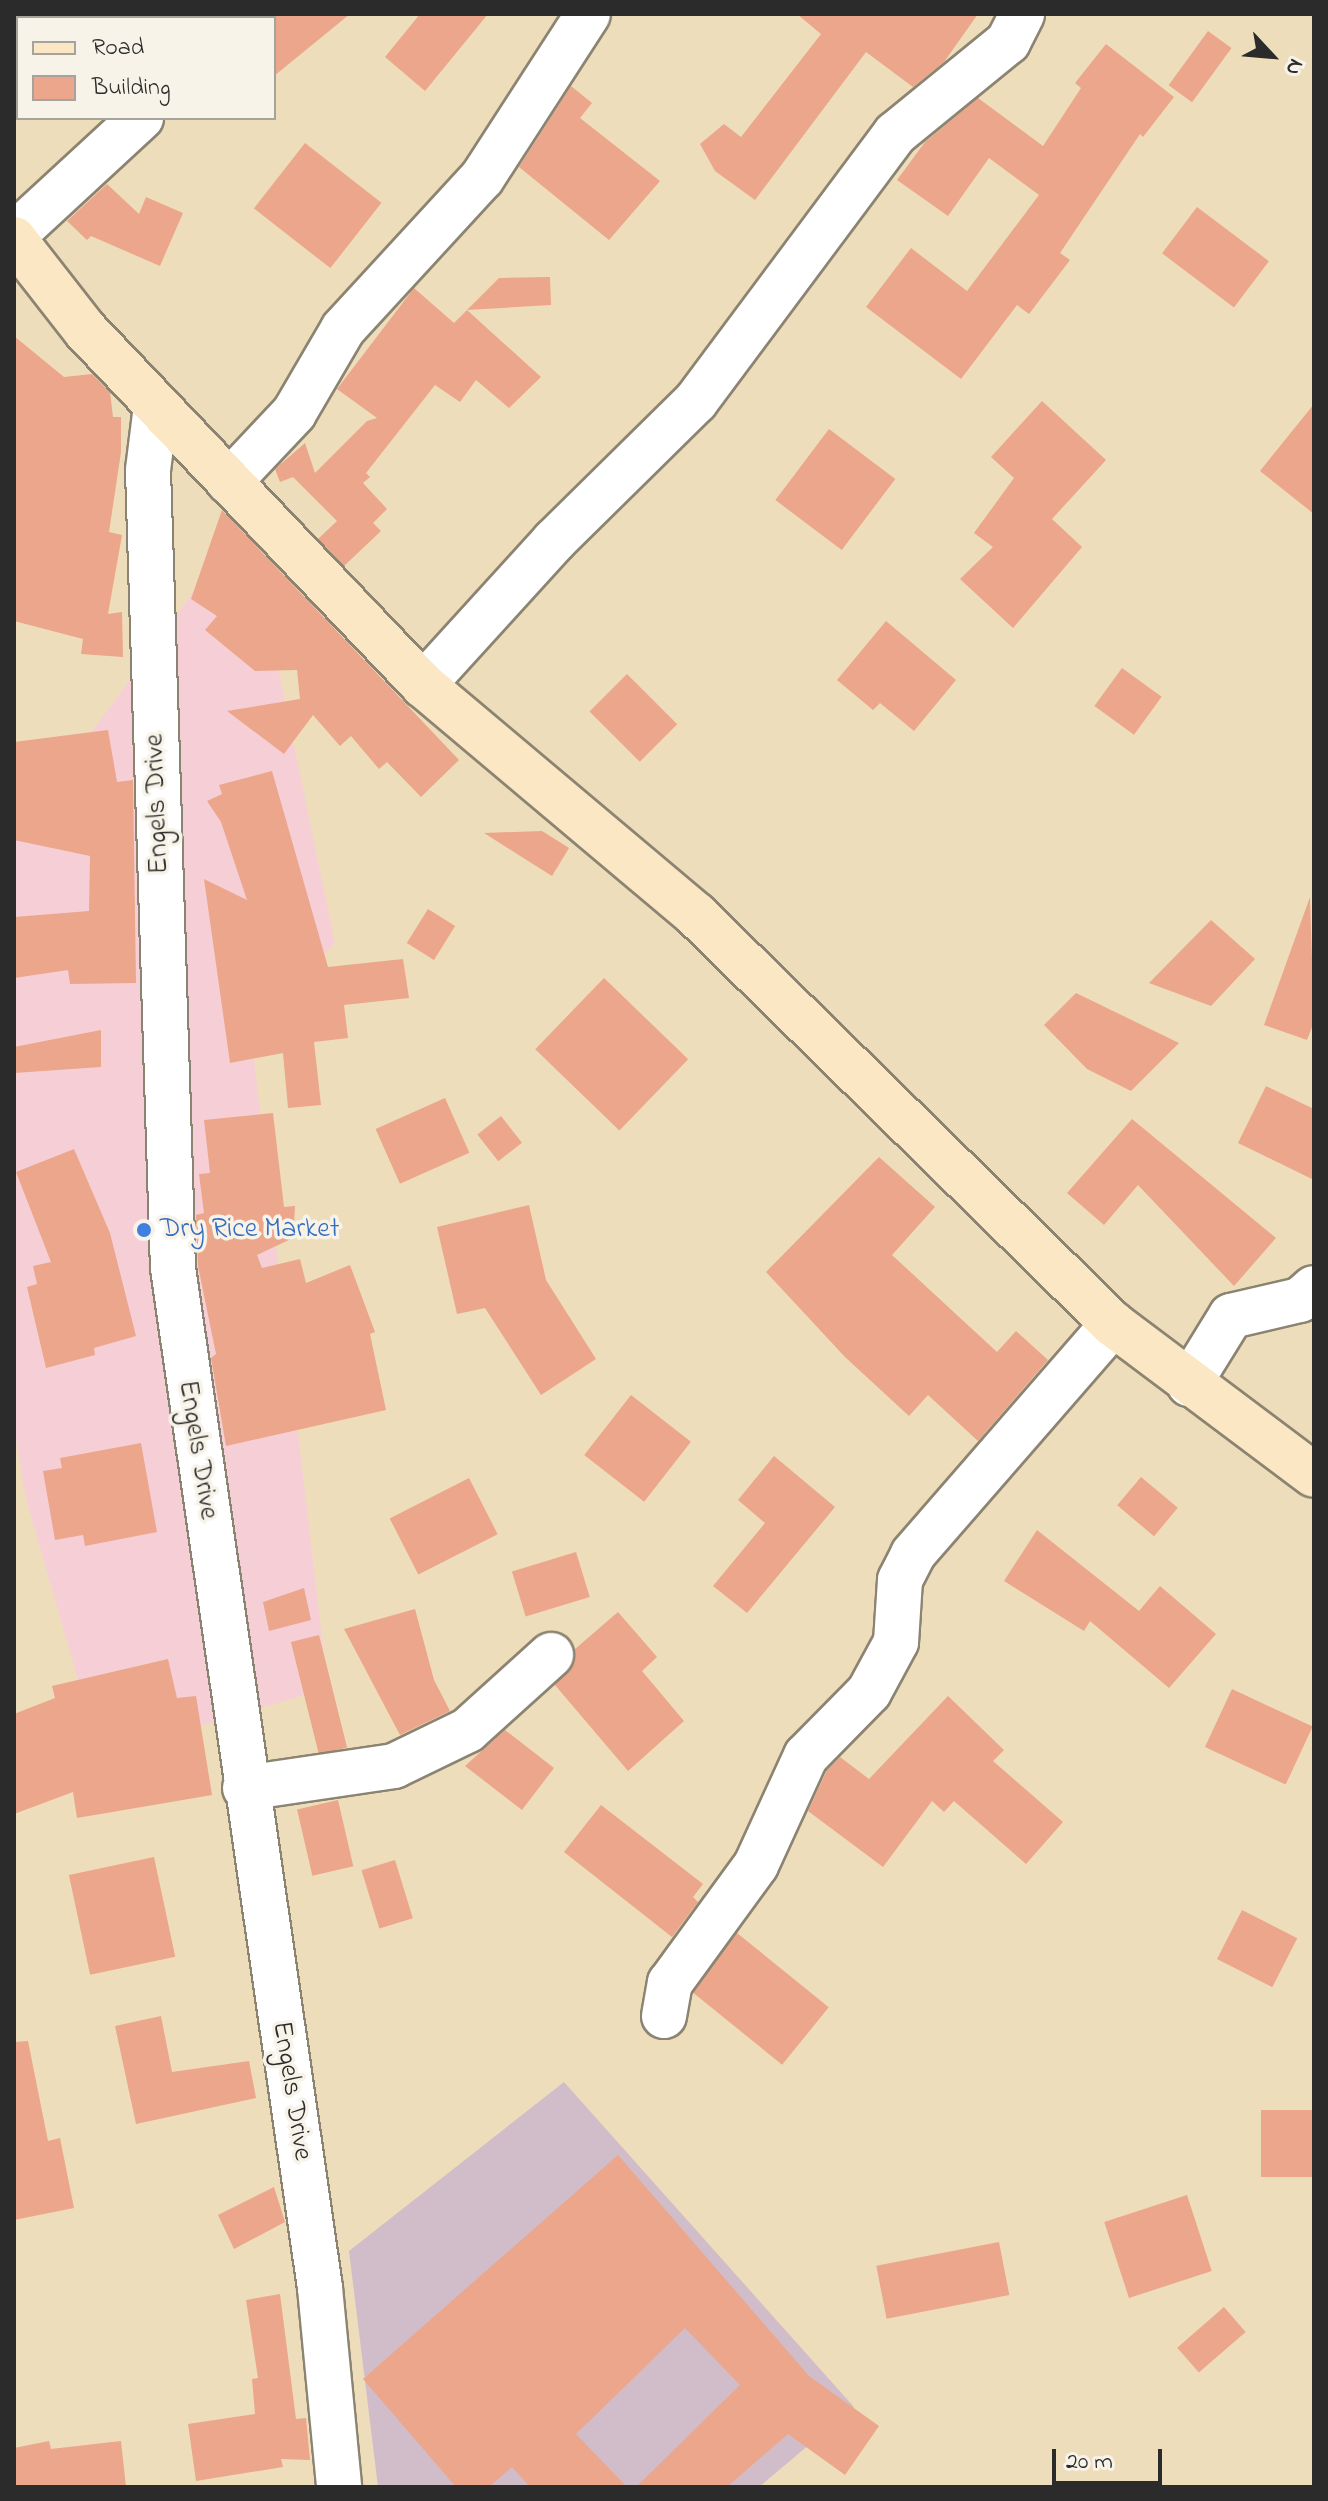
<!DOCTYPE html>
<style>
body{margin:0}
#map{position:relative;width:1328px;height:2501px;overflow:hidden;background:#eeddba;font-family:"Indie Flower",sans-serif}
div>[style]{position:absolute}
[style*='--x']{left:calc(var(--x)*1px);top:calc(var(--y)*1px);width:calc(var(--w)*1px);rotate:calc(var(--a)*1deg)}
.built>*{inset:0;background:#f6cfd6}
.industrial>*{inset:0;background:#d1bdc9}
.building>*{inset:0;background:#eba68b;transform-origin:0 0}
.roads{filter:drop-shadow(2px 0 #8c8472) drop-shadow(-2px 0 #8c8472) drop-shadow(0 2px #8c8472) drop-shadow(0 -2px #8c8472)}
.minor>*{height:44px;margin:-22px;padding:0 22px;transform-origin:22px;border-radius:22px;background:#fff}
.tertiary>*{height:44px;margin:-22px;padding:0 22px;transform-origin:22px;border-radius:22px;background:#fff}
.secondary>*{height:44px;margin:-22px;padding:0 22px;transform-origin:22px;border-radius:22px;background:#fbe7c3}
.dots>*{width:22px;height:22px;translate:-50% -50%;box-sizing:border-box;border:4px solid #f7f3e8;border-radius:50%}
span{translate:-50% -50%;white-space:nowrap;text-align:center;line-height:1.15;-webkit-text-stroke:7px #f7f3e8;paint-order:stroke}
.street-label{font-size:28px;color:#2b2b2b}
.shop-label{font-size:28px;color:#366cbe}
.left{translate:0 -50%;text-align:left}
.frame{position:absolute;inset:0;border:16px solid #2b2b2b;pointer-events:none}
.legend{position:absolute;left:16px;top:16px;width:260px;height:104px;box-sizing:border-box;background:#f7f3e8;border:2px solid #a5a39c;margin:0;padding:10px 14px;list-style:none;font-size:24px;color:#2b2b2b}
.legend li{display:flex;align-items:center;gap:16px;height:40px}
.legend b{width:40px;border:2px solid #a5a39c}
.north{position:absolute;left:1232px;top:16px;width:80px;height:80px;-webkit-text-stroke:6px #f7f3e8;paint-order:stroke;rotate:116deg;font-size:22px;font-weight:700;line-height:32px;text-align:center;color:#2b2b2b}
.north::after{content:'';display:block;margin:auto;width:28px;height:36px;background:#2b2b2b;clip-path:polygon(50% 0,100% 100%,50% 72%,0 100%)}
.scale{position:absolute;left:1052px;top:2449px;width:110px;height:36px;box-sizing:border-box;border:4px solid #2b2b2b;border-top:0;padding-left:10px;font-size:24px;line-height:28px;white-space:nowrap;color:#2b2b2b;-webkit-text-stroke:6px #f7f3e8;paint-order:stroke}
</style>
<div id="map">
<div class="built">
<div style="clip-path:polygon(247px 518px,335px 943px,251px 1034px,328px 1688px,100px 1756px,26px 1499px,14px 1427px,14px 839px)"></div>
</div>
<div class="industrial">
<div style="clip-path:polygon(564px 2082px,854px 2407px,759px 2487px,378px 2487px,349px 2251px)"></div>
</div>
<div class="building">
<div style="clip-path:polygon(274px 14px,350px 14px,274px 76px)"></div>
<div style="clip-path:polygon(420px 14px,488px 14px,425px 91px,385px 57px)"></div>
<div style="clip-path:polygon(797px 14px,978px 14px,944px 62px,913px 87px,866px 52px,755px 200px,715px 171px,700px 144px,724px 124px,741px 137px,821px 34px)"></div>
<div style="left:1208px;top:31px;width:29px;height:67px;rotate:36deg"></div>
<div style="clip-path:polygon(1106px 44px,1174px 97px,1143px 137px,1140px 134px,1060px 253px,1070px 260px,1029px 314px,1017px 305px,961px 379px,866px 307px,911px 248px,967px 291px,1039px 195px,989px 158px,948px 216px,897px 180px,925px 142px,978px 98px,1043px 146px,1081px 88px,1075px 83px)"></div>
<div style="clip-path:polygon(571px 86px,592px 103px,580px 118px,660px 181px,609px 240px,519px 167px)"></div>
<div style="left:305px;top:143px;width:97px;height:83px;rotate:38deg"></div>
<div style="clip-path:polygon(107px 184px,139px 214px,146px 197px,183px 213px,160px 266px,91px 236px,87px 240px,67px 221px)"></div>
<div style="left:1197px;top:207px;width:90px;height:58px;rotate:37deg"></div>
<div style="clip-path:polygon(550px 277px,551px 305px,467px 310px,541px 377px,509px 408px,476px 380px,460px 402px,435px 385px,366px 473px,370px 477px,363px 483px,387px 509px,373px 523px,381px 531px,344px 566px,318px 539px,337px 521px,293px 477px,280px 482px,275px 469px,305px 443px,315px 473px,367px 421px,377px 418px,337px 389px,414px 288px,454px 323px,499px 278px)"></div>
<div style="clip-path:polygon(14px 336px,64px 377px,92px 374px,110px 392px,113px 417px,121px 417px,121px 452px,109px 532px,122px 535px,108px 614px,122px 612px,123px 657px,81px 654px,83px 639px,14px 621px)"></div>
<div style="clip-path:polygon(1042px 401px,1106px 460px,1052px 519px,1082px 547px,1013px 628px,960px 579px,993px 547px,974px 533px,1014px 478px,991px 457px)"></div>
<div style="clip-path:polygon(1314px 404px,1314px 514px,1260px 471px)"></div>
<div style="left:829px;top:429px;width:83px;height:89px;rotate:37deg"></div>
<div style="clip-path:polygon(222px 510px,459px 760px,421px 797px,387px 762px,379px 769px,351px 736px,340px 746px,313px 715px,284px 754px,227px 711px,300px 699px,297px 670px,255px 671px,205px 630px,217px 616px,191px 599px)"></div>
<div style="clip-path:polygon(886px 621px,956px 680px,914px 731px,880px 703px,873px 710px,837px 680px)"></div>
<div style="left:1122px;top:668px;width:49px;height:47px;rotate:36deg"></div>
<div style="left:627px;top:674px;width:71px;height:53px;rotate:45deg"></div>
<div style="clip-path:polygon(108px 730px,117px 782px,133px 780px,136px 983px,70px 984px,68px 970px,14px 978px,14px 917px,89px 911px,90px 856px,14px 840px,14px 742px)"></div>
<div style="clip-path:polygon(272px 771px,328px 967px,403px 959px,409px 998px,344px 1005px,348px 1038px,314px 1042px,321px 1105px,288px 1108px,283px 1053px,230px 1063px,204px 879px,247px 900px,221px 822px,207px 801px,222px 794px,219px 785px)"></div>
<div style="clip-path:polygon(542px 831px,569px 848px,552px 876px,484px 833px)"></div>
<div style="clip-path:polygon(1310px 897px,1314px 1022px,1307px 1040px,1264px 1025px)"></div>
<div style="left:428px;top:909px;width:32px;height:40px;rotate:32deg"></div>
<div style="clip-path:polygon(1211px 920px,1255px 959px,1211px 1006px,1149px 983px)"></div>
<div style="left:604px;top:978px;width:117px;height:99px;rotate:44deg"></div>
<div style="clip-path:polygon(1076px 993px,1179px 1043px,1131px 1091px,1087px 1069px,1044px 1025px)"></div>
<div style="clip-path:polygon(101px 1030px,101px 1067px,14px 1073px,14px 1047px)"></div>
<div style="clip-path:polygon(1266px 1086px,1314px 1109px,1314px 1180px,1238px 1143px)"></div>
<div style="left:445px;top:1098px;width:60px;height:76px;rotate:66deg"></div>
<div style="clip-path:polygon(273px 1113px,284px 1207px,295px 1206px,293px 1238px,257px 1255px,262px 1268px,300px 1259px,306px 1283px,350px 1265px,375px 1332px,370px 1334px,386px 1410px,226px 1446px,211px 1358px,216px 1354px,198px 1266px,196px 1215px,204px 1213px,199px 1174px,210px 1173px,204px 1120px)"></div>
<div style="left:501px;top:1116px;width:34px;height:30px;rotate:52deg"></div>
<div style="clip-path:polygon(1132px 1119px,1276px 1238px,1234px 1286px,1138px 1185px,1104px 1225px,1067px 1193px)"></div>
<div style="clip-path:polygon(74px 1149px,110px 1233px,136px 1336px,94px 1348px,95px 1355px,46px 1368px,27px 1287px,37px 1284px,33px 1266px,51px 1262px,16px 1172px)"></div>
<div style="clip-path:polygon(879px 1157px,935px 1207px,892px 1255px,997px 1352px,1016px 1331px,1048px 1360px,978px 1441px,928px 1395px,909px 1416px,845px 1357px,766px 1272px)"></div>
<div style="clip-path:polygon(529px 1205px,546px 1280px,596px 1359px,541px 1395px,485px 1308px,457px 1314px,437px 1227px)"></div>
<div style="left:631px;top:1395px;width:76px;height:76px;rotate:38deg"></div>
<div style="clip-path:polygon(141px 1443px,157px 1532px,85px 1546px,83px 1535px,55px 1540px,43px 1471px,62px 1468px,60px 1458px)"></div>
<div style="clip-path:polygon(774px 1456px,835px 1507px,747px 1613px,713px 1586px,765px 1523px,738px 1500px)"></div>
<div style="left:1141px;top:1477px;width:48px;height:37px;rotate:40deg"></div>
<div style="left:469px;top:1478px;width:63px;height:89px;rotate:63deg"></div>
<div style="clip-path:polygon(1037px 1530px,1139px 1611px,1160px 1586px,1216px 1634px,1169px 1688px,1090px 1621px,1084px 1631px,1004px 1581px)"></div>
<div style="left:576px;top:1552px;width:47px;height:67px;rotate:73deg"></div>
<div style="clip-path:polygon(304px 1588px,311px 1620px,269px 1631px,263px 1602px)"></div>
<div style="clip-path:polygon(415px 1609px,434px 1680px,450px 1711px,400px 1735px,344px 1629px)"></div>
<div style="clip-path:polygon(618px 1612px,657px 1657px,642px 1671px,684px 1721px,628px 1771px,555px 1685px,574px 1663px,575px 1649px)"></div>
<div style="left:319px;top:1635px;width:116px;height:29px;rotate:76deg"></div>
<div style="clip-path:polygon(168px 1659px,177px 1698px,196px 1696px,212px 1795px,77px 1818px,73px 1792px,14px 1814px,14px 1714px,55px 1698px,52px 1686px)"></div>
<div style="left:1232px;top:1689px;width:89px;height:64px;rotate:25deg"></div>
<div style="clip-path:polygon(948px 1696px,1004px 1750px,993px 1761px,1063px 1822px,1026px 1864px,954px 1801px,944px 1812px,932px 1801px,883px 1867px,808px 1811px,827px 1770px,840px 1757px,869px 1779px)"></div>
<div style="clip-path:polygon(505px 1730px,554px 1768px,522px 1810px,465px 1766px)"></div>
<div style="left:338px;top:1800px;width:68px;height:42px;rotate:77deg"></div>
<div style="clip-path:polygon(601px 1805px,703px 1884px,693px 1897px,698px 1902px,672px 1937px,564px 1852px)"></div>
<div style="left:154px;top:1857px;width:102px;height:87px;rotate:78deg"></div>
<div style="left:395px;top:1860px;width:61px;height:35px;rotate:73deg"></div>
<div style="left:1242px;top:1910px;width:62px;height:55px;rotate:27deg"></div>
<div style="left:737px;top:1933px;width:118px;height:74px;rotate:39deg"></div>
<div style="clip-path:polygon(161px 2016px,172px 2072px,249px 2061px,256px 2098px,136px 2124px,115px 2026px)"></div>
<div style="clip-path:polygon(28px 2041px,48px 2141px,60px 2138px,74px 2208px,14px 2220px,14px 2042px)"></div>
<div style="left:1314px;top:2110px;width:67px;height:53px;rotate:90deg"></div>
<div style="clip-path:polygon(618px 2155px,809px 2376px,879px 2426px,845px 2475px,788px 2434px,727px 2487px,636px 2487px,740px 2385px,685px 2328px,576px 2434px,627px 2487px,530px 2487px,512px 2467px,489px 2487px,456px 2487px,363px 2379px)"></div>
<div style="clip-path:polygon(274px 2187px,285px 2222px,234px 2249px,218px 2215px)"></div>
<div style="left:1187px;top:2195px;width:80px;height:87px;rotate:72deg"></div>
<div style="left:999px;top:2242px;width:54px;height:125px;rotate:79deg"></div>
<div style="clip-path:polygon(280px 2294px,296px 2419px,306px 2418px,310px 2460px,281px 2459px,283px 2467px,196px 2481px,188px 2424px,255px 2414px,252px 2379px,258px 2378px,246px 2300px)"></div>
<div style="left:1224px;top:2307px;width:33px;height:62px;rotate:49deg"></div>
<div style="clip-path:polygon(49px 2441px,51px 2449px,121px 2441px,126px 2487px,14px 2487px,14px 2448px)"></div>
</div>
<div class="roads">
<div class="minor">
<div style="--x:216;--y:18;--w:5;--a:-53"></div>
<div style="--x:14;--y:235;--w:173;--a:-42.7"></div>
<div style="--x:229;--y:482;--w:95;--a:-46.7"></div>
<div style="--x:294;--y:413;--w:97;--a:-59.7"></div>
<div style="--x:343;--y:329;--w:205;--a:-47.4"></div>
<div style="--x:482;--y:178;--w:195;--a:-57.1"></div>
<div style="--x:423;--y:685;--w:195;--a:-47.7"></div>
<div style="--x:554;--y:541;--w:199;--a:-44.6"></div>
<div style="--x:696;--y:401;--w:333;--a:-53.3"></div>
<div style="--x:895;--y:134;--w:146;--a:-39.2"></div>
<div style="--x:1008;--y:42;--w:31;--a:-63"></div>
<div style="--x:1189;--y:1384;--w:80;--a:-58.3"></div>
<div style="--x:1231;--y:1316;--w:71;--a:-13.1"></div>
<div style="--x:1300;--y:1300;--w:18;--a:-41"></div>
<div style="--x:245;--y:1788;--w:151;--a:-8.4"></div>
<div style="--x:394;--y:1766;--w:82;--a:-25.9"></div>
<div style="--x:468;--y:1730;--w:112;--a:-42.1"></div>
<div style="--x:664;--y:2016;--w:34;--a:-80"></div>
<div style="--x:670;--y:1983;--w:146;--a:-53.9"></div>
<div style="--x:756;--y:1865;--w:120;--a:-65.4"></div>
<div style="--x:806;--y:1756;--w:90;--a:-45.5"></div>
<div style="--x:869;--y:1692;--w:57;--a:-61.6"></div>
<div style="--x:896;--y:1642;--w:62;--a:-86.3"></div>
<div style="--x:900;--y:1580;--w:29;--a:-63"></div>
<div style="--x:913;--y:1554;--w:305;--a:-49"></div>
</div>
<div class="tertiary">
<div style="--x:156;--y:406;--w:64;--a:97.1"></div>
<div style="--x:148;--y:470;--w:798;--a:88.21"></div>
<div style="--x:173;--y:1268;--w:1031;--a:81.8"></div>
<div style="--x:320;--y:2288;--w:200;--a:84.5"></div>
</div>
<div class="secondary">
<div style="--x:14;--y:239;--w:117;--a:52"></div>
<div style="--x:86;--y:331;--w:489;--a:46.4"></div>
<div style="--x:423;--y:685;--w:357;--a:40.1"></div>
<div style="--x:696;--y:915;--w:584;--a:44.45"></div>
<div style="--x:1113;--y:1324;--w:251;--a:36.9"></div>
</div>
</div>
<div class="dots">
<div style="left:144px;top:1230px;background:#3f7fe0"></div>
</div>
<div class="street-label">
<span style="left:158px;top:804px;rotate:-92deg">Engels Drive</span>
<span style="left:197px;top:1450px;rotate:81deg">Engels Drive</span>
<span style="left:291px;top:2091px;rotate:81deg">Engels Drive</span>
</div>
<div class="shop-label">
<span class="left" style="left:160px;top:1230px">Dry Rice Market</span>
</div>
<div class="frame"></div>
<ul class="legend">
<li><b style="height:10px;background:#fbe7c3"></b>Road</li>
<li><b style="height:22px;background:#eba68b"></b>Building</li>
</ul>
<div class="north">N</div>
<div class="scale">20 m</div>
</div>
